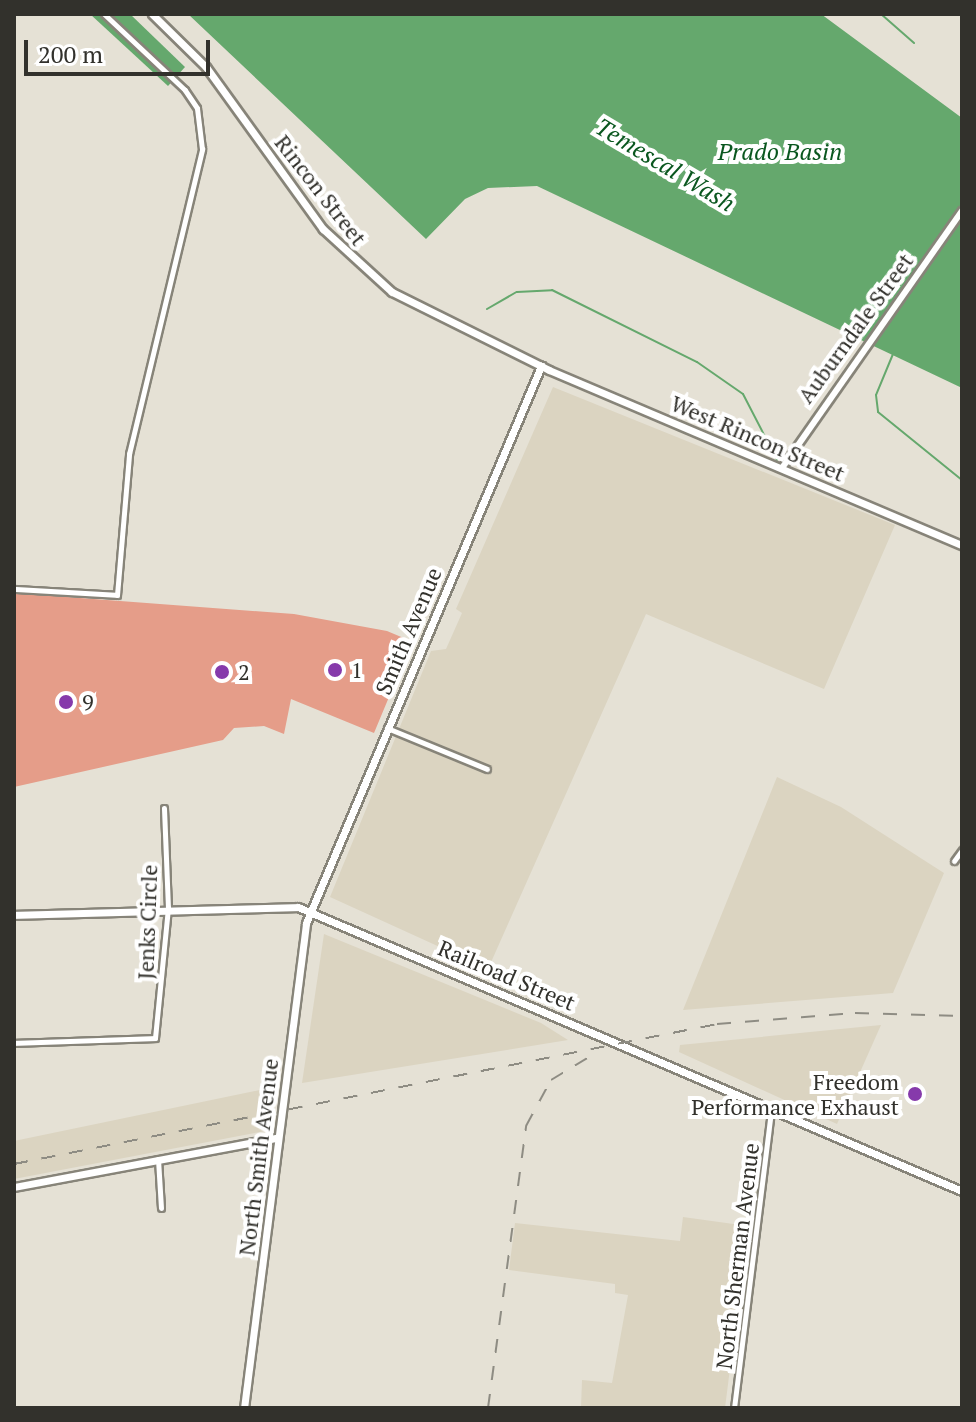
<!DOCTYPE html>
<style>
body{margin:0}
#map{position:relative;width:976px;height:1422px;overflow:hidden;background:#e5e1d5;font-family:"PT Serif",serif}
div>[style]{position:absolute}
[style*='--x']{left:calc(var(--x)*1px);top:calc(var(--y)*1px);width:calc(var(--w)*1px);rotate:calc(var(--a)*1deg)}
.built>*{inset:0;background:#dbd4c1}
.green>*{inset:0;background:#e59d89}
.water>*{inset:0;background:#65a86d}
.stream>*{height:2px;margin:-1px;padding:0 1px;transform-origin:1px;border-radius:1px;background:#65a86d}
.roads{filter:drop-shadow(2px 0 #878479) drop-shadow(-2px 0 #878479) drop-shadow(0 2px #878479) drop-shadow(0 -2px #878479)}
.minor>*{height:5px;margin:-2.5px;padding:0 2.5px;transform-origin:2.5px;border-radius:2.5px;background:#fff}
.tertiary>*{height:6px;margin:-3px;padding:0 3px;transform-origin:3px;border-radius:3px;background:#fff}
.secondary>*{height:7px;margin:-3.5px;padding:0 3.5px;transform-origin:3.5px;border-radius:3.5px;background:#fff}
.rail>*{height:2px;margin-top:-1px;transform-origin:0;background:repeating-linear-gradient(90deg,#8e8c83 0 14px,transparent 0 28px)}
.dots>*{width:22px;height:22px;translate:-50% -50%;box-sizing:border-box;border:4px solid #fff;border-radius:50%}
span{translate:-50% -50%;white-space:nowrap;text-align:center;line-height:1.15;-webkit-text-stroke:8px #fff;paint-order:stroke}
.street-label{font-size:22px;color:#32312c}
.poi-label{font-size:22px;color:#32312c}
.left{translate:0 -50%;text-align:left}
.right{translate:-100% -50%;text-align:right}
.water-label{font-size:24px;color:#0a571f;font-style:italic}
.frame{position:absolute;inset:0;border:16px solid #32312c;pointer-events:none}
.scale{position:absolute;left:24px;top:40px;width:186px;height:36px;box-sizing:border-box;border:4px solid #32312c;border-top:0;padding-left:10px;font-size:24px;line-height:28px;white-space:nowrap;color:#32312c;-webkit-text-stroke:6px #fff;paint-order:stroke}
</style>
<div id="map">
<div class="built">
<div style="clip-path:polygon(553px 387px,895px 525px,824px 689px,646px 614px,488px 969px,330px 897px,431px 651px,446px 649px,462px 613px,456px 609px)"></div>
<div style="clip-path:polygon(777px 777px,841px 807px,944px 873px,893px 993px,683px 1010px)"></div>
<div style="clip-path:polygon(324px 934px,541px 1023px,568px 1040px,302px 1083px)"></div>
<div style="clip-path:polygon(881px 1025px,837px 1124px,679px 1052px,680px 1045px)"></div>
<div style="clip-path:polygon(265px 1089px,275px 1091px,265px 1131px,14px 1179px,14px 1141px)"></div>
<div style="clip-path:polygon(683px 1217px,748px 1226px,725px 1408px,581px 1408px,582px 1380px,612px 1383px,628px 1295px,615px 1293px,615px 1284px,509px 1270px,515px 1223px,680px 1241px)"></div>
</div>
<div class="green">
<div style="clip-path:polygon(14px 593px,294px 614px,387px 631px,406px 639px,409px 649px,374px 733px,291px 699px,284px 734px,264px 726px,234px 728px,223px 740px,14px 787px)"></div>
</div>
<div class="water">
<div style="clip-path:polygon(90px 14px,130px 14px,185px 67px,168px 86px)"></div>
<div style="clip-path:polygon(188px 14px,821px 14px,962px 118px,962px 388px,537px 186px,488px 188px,465px 199px,426px 239px)"></div>
</div>
<div class="stream">
<div style="--x:881;--y:14;--w:44;--a:41.3"></div>
<div style="--x:487;--y:309;--w:34;--a:-30"></div>
<div style="--x:517;--y:292;--w:35;--a:-3"></div>
<div style="--x:552;--y:290;--w:162;--a:26.4"></div>
<div style="--x:697;--y:362;--w:56;--a:34.8"></div>
<div style="--x:743;--y:394;--w:74;--a:62.7"></div>
<div style="--x:893;--y:354;--w:44;--a:112.5"></div>
<div style="--x:876;--y:395;--w:17;--a:83"></div>
<div style="--x:878;--y:412;--w:108;--a:39"></div>
</div>
<div class="roads">
<div class="minor">
<div style="--x:14;--y:589;--w:103;--a:3.3"></div>
<div style="--x:117;--y:595;--w:142;--a:-85.1"></div>
<div style="--x:129;--y:454;--w:314;--a:-76.5"></div>
<div style="--x:202;--y:149;--w:41;--a:-97"></div>
<div style="--x:197;--y:108;--w:22;--a:-124"></div>
<div style="--x:185;--y:90;--w:111;--a:-136.8"></div>
<div style="--x:387;--y:728;--w:108;--a:22.3"></div>
<div style="--x:954;--y:861;--w:14;--a:-54"></div>
<div style="--x:14;--y:1043;--w:141;--a:-2"></div>
<div style="--x:155;--y:1038;--w:131;--a:-84.3"></div>
<div style="--x:168;--y:908;--w:100;--a:-92.3"></div>
<div style="--x:158;--y:1159;--w:49;--a:86.5"></div>
<div style="--x:734;--y:1408;--w:301;--a:-82.9"></div>
</div>
<div class="tertiary">
<div style="--x:782;--y:468;--w:314;--a:-55"></div>
</div>
<div class="secondary">
<div style="--x:152;--y:14;--w:76;--a:44.5"></div>
<div style="--x:206;--y:67;--w:200;--a:54.2"></div>
<div style="--x:323;--y:229;--w:93;--a:42.4"></div>
<div style="--x:392;--y:292;--w:175;--a:26.4"></div>
<div style="--x:549;--y:370;--w:449;--a:23"></div>
<div style="--x:14;--y:915;--w:284;--a:-1.6"></div>
<div style="--x:298;--y:907;--w:722;--a:23.16"></div>
<div style="--x:14;--y:1187;--w:268;--a:-10.6"></div>
<div style="--x:244;--y:1408;--w:489;--a:-82.7"></div>
<div style="--x:306;--y:923;--w:605;--a:-67.12"></div>
</div>
</div>
<div class="rail">
<div style="--x:14;--y:1164;--w:717;--a:-11.26"></div>
<div style="--x:717;--y:1024;--w:138;--a:-4.6"></div>
<div style="--x:855;--y:1013;--w:107;--a:1.6"></div>
<div style="--x:488;--y:1408;--w:285;--a:-82.3"></div>
<div style="--x:526;--y:1126;--w:52;--a:-61.5"></div>
<div style="--x:551;--y:1080;--w:50;--a:-31.2"></div>
</div>
<div class="dots">
<div style="left:335px;top:670px;background:#863aab"></div>
<div style="left:222px;top:672px;background:#863aab"></div>
<div style="left:66px;top:702px;background:#863aab"></div>
<div style="left:915px;top:1094px;background:#863aab"></div>
</div>
<div class="street-label">
<span style="left:321px;top:190px;rotate:52deg">Rincon Street</span>
<span style="left:855px;top:328px;rotate:-54deg">Auburndale Street</span>
<span style="left:758px;top:438px;rotate:23deg">West Rincon Street</span>
<span style="left:408px;top:631px;rotate:-67deg">Smith Avenue</span>
<span style="left:147px;top:922px;rotate:-88deg">Jenks Circle</span>
<span style="left:507px;top:975px;rotate:23deg">Railroad Street</span>
<span style="left:258px;top:1157px;rotate:-83deg">North Smith Avenue</span>
<span style="left:737px;top:1256px;rotate:-83deg">North Sherman Avenue</span>
</div>
<div class="poi-label">
<span class="left" style="left:351px;top:670px">1</span>
<span class="left" style="left:238px;top:672px">2</span>
<span class="left" style="left:82px;top:702px">9</span>
<span class="right" style="left:899px;top:1094px">Freedom<br>Performance Exhaust</span>
</div>
<div class="water-label">
<span style="left:780px;top:152px">Prado Basin</span>
<span style="left:665px;top:165px;rotate:31deg">Temescal Wash</span>
</div>
<div class="frame"></div>
<div class="scale">200 m</div>
</div>
